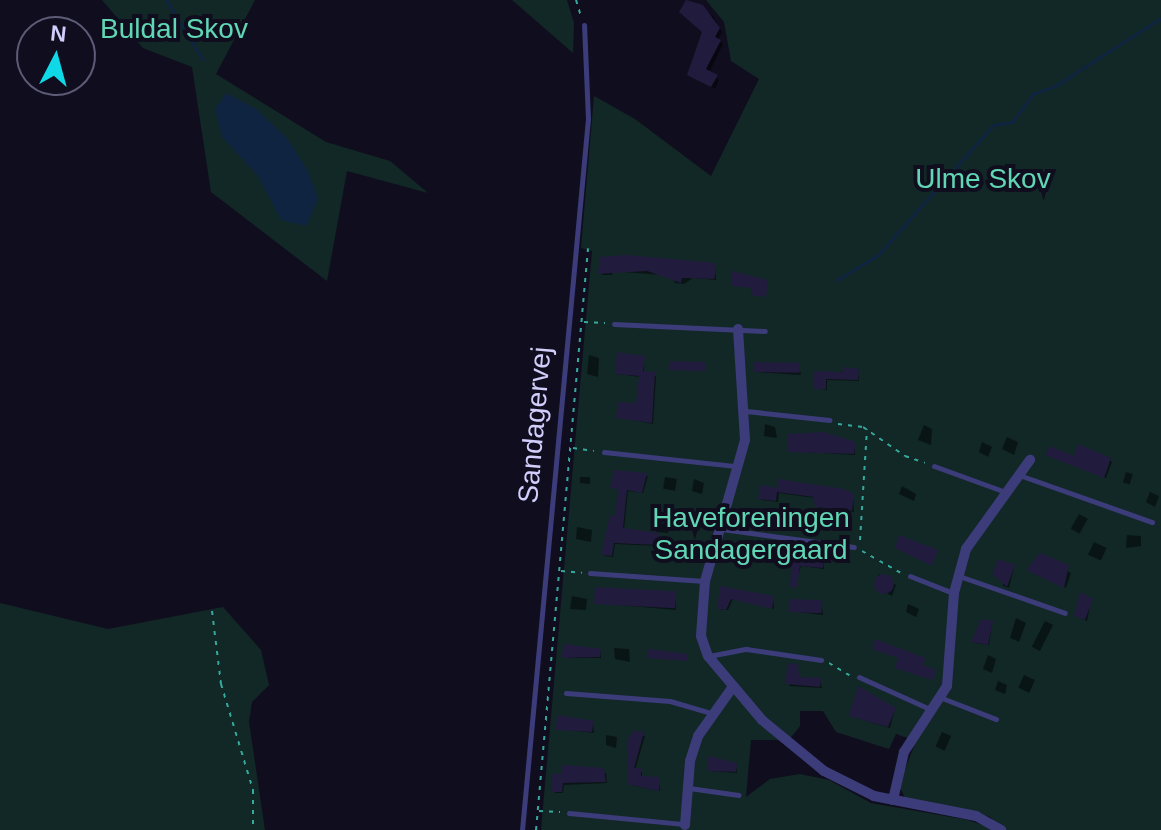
<!DOCTYPE html>
<style>
body{margin:0}
#map{position:relative;width:1161px;height:830px;overflow:hidden;background:#100e1e;font-family:Helvetica,sans-serif}
div>[style]{position:absolute}
[style*='--x']{left:calc(var(--x)*1px);top:calc(var(--y)*1px);width:calc(var(--w)*1px);rotate:calc(var(--a)*1deg)}
.green>*{inset:0;background:#112826}
.water>*{inset:0;background:#0f2441}
.shadow>*{inset:0;background:#0007;transform-origin:0 0}
.stream>*{height:3px;margin:-1.5px;padding:0 1.5px;transform-origin:1.5px;border-radius:1.5px;background:#0f2441}
.building>*{inset:0;background:#211b3e;transform-origin:0 0}
.round{border-radius:50%}
.path>*{height:2px;margin-top:-1px;transform-origin:0;background:repeating-linear-gradient(90deg,#35a99d 0 4px,transparent 0 10px)}
.lane>*{height:5px;margin:-2.5px;padding:0 2.5px;transform-origin:2.5px;border-radius:2.5px;background:#3c3c7a}
.street>*{height:10px;margin:-5px;padding:0 5px;transform-origin:5px;border-radius:5px;background:#3c3c7a}
span{translate:-50% -50%;white-space:nowrap;text-align:center;line-height:1.15;-webkit-text-stroke:8px #100e1e;paint-order:stroke}
.park-label{font-size:28px;color:#60d6b4}
.street-label{font-size:28px;color:#d1cefc}
.north{position:absolute;left:16px;top:16px;width:80px;height:80px;box-sizing:border-box;background:#100e1e;border:2px solid #5d5b77;border-radius:50%;rotate:6deg;font-size:22px;font-weight:700;line-height:32px;text-align:center;color:#d1cefc}
.north::after{content:'';display:block;margin:auto;width:28px;height:36px;background:#0fd9e7;clip-path:polygon(50% 0,100% 100%,50% 72%,0 100%)}
</style>
<div id="map">
<div class="green">
<div style="clip-path:polygon(102px 0,255px 0,216px 74px,326px 142px,390px 161px,428px 193px,347px 171px,327px 281px,211px 192px,192px 67px,143px 48px)"></div>
<div style="clip-path:polygon(512px 0,567px 0,574px 23px,573px 53px)"></div>
<div style="clip-path:polygon(706px 0,1161px 0,1161px 830px,1007px 830px,988px 816px,905px 798px,899px 785px,916px 741px,896px 734px,889px 749px,836px 732px,823px 711px,800px 711px,800px 726px,789px 740px,751px 740px,746px 797px,770px 779px,800px 774px,829px 780px,871px 803px,968px 820px,996px 830px,541px 830px,592px 251px,581px 248px,594px 96px,635px 119px,711px 176px,759px 79px,731px 61px,724px 22px)"></div>
<div style="clip-path:polygon(0 603px,108px 629px,223px 607px,261px 650px,269px 685px,252px 702px,249px 722px,265px 830px,0 830px)"></div>
</div>
<div class="water">
<div style="clip-path:polygon(226px 93px,256px 109px,287px 138px,308px 171px,318px 199px,306px 226px,281px 220px,258px 176px,222px 137px,215px 109px)"></div>
</div>
<div class="shadow">
<div style="clip-path:polygon(687px 1px,713px 16px,722px 32px,718px 40px,723px 44px,709px 73px,719px 80px,715px 89px,693px 77px,704px 31px)"></div>
<div style="clip-path:polygon(601px 259px,715px 265px,716px 280px,693px 278px,684px 284px,675px 283px,673px 276px,613px 271px,612px 275px,602px 275px)"></div>
<div style="clip-path:polygon(589px 355px,599px 358px,598px 377px,587px 374px)"></div>
<div style="clip-path:polygon(644px 358px,644px 373px,656px 376px,653px 424px,618px 417px,637px 406px,641px 377px,617px 374px)"></div>
<div style="clip-path:polygon(799px 365px,801px 375px,755px 372px)"></div>
<div style="clip-path:polygon(858px 371px,859px 381px,827px 380px,827px 390px,815px 388px,816px 373px)"></div>
<div style="clip-path:polygon(765px 424px,775px 427px,777px 438px,764px 436px)"></div>
<div style="clip-path:polygon(924px 425px,932px 429px,931px 445px,918px 440px)"></div>
<div style="clip-path:polygon(1007px 437px,1018px 442px,1014px 455px,1002px 449px)"></div>
<div style="clip-path:polygon(982px 442px,992px 447px,988px 457px,979px 452px)"></div>
<div style="clip-path:polygon(855px 443px,855px 455px,789px 451px)"></div>
<div style="clip-path:polygon(1049px 456px,1110px 460px,1112px 462px,1106px 478px)"></div>
<div style="left:1126px;top:472px;width:7px;height:11px;rotate:16deg"></div>
<div style="clip-path:polygon(648px 476px,643px 493px,628px 491px,624px 530px,658px 535px,659px 546px,615px 544px,613px 557px,604px 556px,617px 518px,620px 490px,612px 487px)"></div>
<div style="clip-path:polygon(580px 477px,590px 477px,590px 484px,580px 483px)"></div>
<div style="left:665px;top:477px;width:12px;height:12px;rotate:9deg"></div>
<div style="clip-path:polygon(694px 479px,704px 483px,702px 494px,692px 491px)"></div>
<div style="clip-path:polygon(902px 486px,916px 494px,914px 501px,899px 494px)"></div>
<div style="clip-path:polygon(761px 487px,853px 496px,854px 512px,819px 508px,815px 498px,779px 493px,778px 502px,762px 500px)"></div>
<div style="clip-path:polygon(1150px 492px,1159px 496px,1155px 507px,1146px 502px)"></div>
<div style="left:1079px;top:514px;width:10px;height:17px;rotate:29deg"></div>
<div style="left:657px;top:523px;width:12px;height:9px;rotate:5deg"></div>
<div style="clip-path:polygon(577px 527px,592px 530px,591px 542px,576px 539px)"></div>
<div style="clip-path:polygon(1127px 535px,1141px 536px,1141px 546px,1126px 548px)"></div>
<div style="left:1094px;top:542px;width:14px;height:14px;rotate:25deg"></div>
<div style="clip-path:polygon(736px 545px,779px 554px,780px 563px,765px 558px,737px 561px)"></div>
<div style="clip-path:polygon(1040px 555px,1071px 573px,1066px 588px,1031px 572px)"></div>
<div style="clip-path:polygon(794px 556px,823px 556px,824px 569px,801px 566px,794px 588px)"></div>
<div style="clip-path:polygon(1014px 567px,1009px 588px,1003px 586px,1003px 578px)"></div>
<div style="clip-path:polygon(879px 574px,896px 585px,892px 596px,875px 587px)"></div>
<div style="clip-path:polygon(721px 588px,773px 597px,774px 609px,733px 599px,728px 610px,721px 610px)"></div>
<div style="clip-path:polygon(675px 593px,676px 610px,596px 603px)"></div>
<div style="clip-path:polygon(572px 596px,587px 599px,586px 610px,570px 609px)"></div>
<div style="clip-path:polygon(1091px 601px,1087px 621px,1078px 617px,1076px 616px)"></div>
<div style="clip-path:polygon(821px 602px,823px 615px,791px 611px)"></div>
<div style="clip-path:polygon(908px 604px,919px 609px,916px 617px,906px 612px)"></div>
<div style="clip-path:polygon(1016px 618px,1026px 623px,1019px 642px,1010px 638px)"></div>
<div style="left:1045px;top:621px;width:9px;height:29px;rotate:27deg"></div>
<div style="clip-path:polygon(992px 623px,989px 645px,975px 643px,973px 641px)"></div>
<div style="clip-path:polygon(614px 648px,629px 649px,630px 662px,615px 659px)"></div>
<div style="clip-path:polygon(600px 651px,601px 658px,563px 658px)"></div>
<div style="clip-path:polygon(988px 655px,996px 659px,992px 673px,983px 669px)"></div>
<div style="clip-path:polygon(797px 666px,798px 677px,820px 680px,822px 688px,789px 686px)"></div>
<div style="left:1024px;top:675px;width:12px;height:14px;rotate:24deg"></div>
<div style="clip-path:polygon(998px 681px,1007px 685px,1005px 694px,995px 690px)"></div>
<div style="clip-path:polygon(895px 709px,890px 728px,851px 716px)"></div>
<div style="clip-path:polygon(593px 723px,594px 733px,558px 729px)"></div>
<div style="left:942px;top:732px;width:10px;height:16px;rotate:24deg"></div>
<div style="clip-path:polygon(634px 733px,645px 736px,635px 770px,642px 772px,642px 778px,659px 778px,660px 791px,631px 785px)"></div>
<div style="clip-path:polygon(606px 735px,617px 737px,616px 748px,606px 745px)"></div>
<div style="clip-path:polygon(736px 764px,737px 773px,709px 771px)"></div>
<div style="clip-path:polygon(564px 768px,606px 773px,607px 783px,564px 785px,563px 793px,555px 793px)"></div>
</div>
<div class="stream">
<div style="--x:166;--y:0;--w:70;--a:58.3"></div>
<div style="--x:837;--y:280;--w:48;--a:-31.4"></div>
<div style="--x:878;--y:255;--w:174;--a:-48.5"></div>
<div style="--x:993;--y:125;--w:19;--a:-9"></div>
<div style="--x:1012;--y:122;--w:35;--a:-53"></div>
<div style="--x:1033;--y:94;--w:23;--a:-20"></div>
<div style="--x:1055;--y:86;--w:126;--a:-32.7"></div>
</div>
<div class="building">
<div style="clip-path:polygon(686px 0,703px 5px,720px 28px,715px 37px,721px 40px,706px 69px,718px 75px,711px 87px,687px 75px,702px 32px,679px 12px)"></div>
<div style="clip-path:polygon(627px 255px,716px 263px,715px 275px,714px 279px,682px 278px,681px 283px,647px 271px,598px 274px,600px 257px)"></div>
<div style="clip-path:polygon(732px 271px,768px 280px,766px 297px,751px 295px,752px 288px,731px 286px)"></div>
<div style="clip-path:polygon(617px 352px,645px 356px,643px 371px,655px 372px,652px 423px,616px 418px,618px 402px,636px 403px,639px 376px,615px 374px)"></div>
<div style="left:669px;top:361px;width:36px;height:9px;rotate:2deg"></div>
<div style="left:754px;top:362px;width:46px;height:10px;rotate:1deg"></div>
<div style="clip-path:polygon(843px 367px,859px 369px,858px 380px,826px 379px,826px 389px,813px 389px,814px 371px,843px 372px)"></div>
<div style="clip-path:polygon(823px 432px,856px 442px,854px 454px,787px 452px,788px 434px)"></div>
<div style="clip-path:polygon(1078px 444px,1111px 458px,1104px 478px,1045px 455px,1049px 446px,1074px 456px)"></div>
<div style="clip-path:polygon(614px 470px,647px 473px,642px 493px,627px 490px,623px 528px,659px 533px,658px 545px,614px 543px,612px 556px,601px 555px,610px 515px,615px 516px,618px 489px,610px 488px)"></div>
<div style="clip-path:polygon(778px 479px,844px 489px,854px 494px,852px 511px,815px 507px,813px 497px,777px 492px,776px 501px,758px 499px,760px 485px,777px 488px)"></div>
<div style="clip-path:polygon(899px 535px,938px 550px,932px 566px,895px 548px)"></div>
<div style="clip-path:polygon(734px 543px,773px 548px,780px 552px,779px 563px,744px 555px,744px 561px,733px 560px)"></div>
<div style="clip-path:polygon(810px 553px,824px 554px,823px 568px,800px 566px,797px 587px,790px 587px,792px 554px,809px 557px)"></div>
<div style="clip-path:polygon(1040px 553px,1069px 565px,1064px 588px,1026px 570px)"></div>
<div style="clip-path:polygon(998px 559px,1015px 565px,1007px 587px,992px 574px)"></div>
<div class="round" style="left:874px;top:574px;width:20px;height:20px"></div>
<div style="clip-path:polygon(720px 586px,774px 596px,772px 609px,731px 599px,726px 610px,717px 609px)"></div>
<div style="left:595px;top:587px;width:81px;height:17px;rotate:3deg"></div>
<div style="clip-path:polygon(1080px 592px,1093px 599px,1085px 620px,1074px 616px)"></div>
<div style="left:789px;top:599px;width:33px;height:13px;rotate:2deg"></div>
<div style="clip-path:polygon(981px 619px,993px 621px,988px 645px,971px 642px)"></div>
<div style="clip-path:polygon(875px 639px,925px 658px,923px 665px,936px 670px,933px 680px,895px 668px,898px 658px,872px 649px)"></div>
<div style="clip-path:polygon(564px 644px,601px 649px,600px 657px,561px 658px)"></div>
<div style="clip-path:polygon(648px 649px,688px 654px,687px 661px,647px 658px)"></div>
<div style="clip-path:polygon(788px 663px,798px 664px,799px 677px,821px 678px,820px 687px,785px 684px)"></div>
<div style="clip-path:polygon(858px 686px,896px 708px,888px 727px,849px 716px)"></div>
<div style="clip-path:polygon(557px 715px,594px 721px,592px 732px,556px 730px)"></div>
<div style="clip-path:polygon(633px 731px,644px 732px,634px 768px,641px 768px,641px 776px,660px 777px,659px 791px,627px 784px,628px 739px)"></div>
<div style="clip-path:polygon(708px 756px,737px 763px,736px 772px,707px 771px)"></div>
<div style="clip-path:polygon(562px 765px,604px 768px,606px 782px,563px 783px,562px 792px,551px 792px,552px 774px,561px 774px)"></div>
</div>
<div class="path">
<div style="--x:576;--y:0;--w:17;--a:73"></div>
<div style="--x:584;--y:322;--w:21;--a:3"></div>
<div style="--x:838;--y:424;--w:25;--a:7"></div>
<div style="--x:863;--y:427;--w:51;--a:34.6"></div>
<div style="--x:905;--y:456;--w:21;--a:19"></div>
<div style="--x:573;--y:448;--w:21;--a:8"></div>
<div style="--x:860;--y:540;--w:111;--a:-86.4"></div>
<div style="--x:862;--y:551;--w:45;--a:29.4"></div>
<div style="--x:561;--y:571;--w:21;--a:5"></div>
<div style="--x:212;--y:611;--w:74;--a:83"></div>
<div style="--x:221;--y:684;--w:111;--a:73.2"></div>
<div style="--x:253;--y:790;--w:40;--a:90"></div>
<div style="--x:829;--y:663;--w:26;--a:31"></div>
<div style="--x:539;--y:811;--w:21;--a:3"></div>
<div style="--x:536;--y:830;--w:584;--a:-84.89"></div>
</div>
<div class="lane">
<div style="--x:614;--y:324;--w:151;--a:2.7"></div>
<div style="--x:746;--y:411;--w:84;--a:6.1"></div>
<div style="--x:604;--y:452;--w:133;--a:6.1"></div>
<div style="--x:934;--y:466;--w:79;--a:20"></div>
<div style="--x:1022;--y:476;--w:138;--a:19.5"></div>
<div style="--x:722;--y:529;--w:133;--a:7.8"></div>
<div style="--x:590;--y:573;--w:114;--a:4"></div>
<div style="--x:910;--y:576;--w:46;--a:21.6"></div>
<div style="--x:959;--y:576;--w:112;--a:19.2"></div>
<div style="--x:709;--y:656;--w:38;--a:-11"></div>
<div style="--x:746;--y:649;--w:76;--a:8.3"></div>
<div style="--x:859;--y:677;--w:80;--a:24.3"></div>
<div style="--x:566;--y:693;--w:104;--a:4.4"></div>
<div style="--x:670;--y:701;--w:43;--a:16.3"></div>
<div style="--x:942;--y:698;--w:58;--a:21.3"></div>
<div style="--x:689;--y:788;--w:50;--a:8"></div>
<div style="--x:569;--y:813;--w:116;--a:5.5"></div>
<div style="--x:522;--y:830;--w:714;--a:-84.7"></div>
<div style="--x:588;--y:119;--w:94;--a:-92.4"></div>
</div>
<div class="street">
<div style="--x:738;--y:329;--w:111;--a:86.4"></div>
<div style="--x:745;--y:440;--w:147;--a:105.8"></div>
<div style="--x:705;--y:581;--w:55;--a:94.2"></div>
<div style="--x:701;--y:636;--w:21;--a:71"></div>
<div style="--x:708;--y:656;--w:84;--a:49.8"></div>
<div style="--x:762;--y:720;--w:80;--a:39.4"></div>
<div style="--x:824;--y:771;--w:56;--a:26.6"></div>
<div style="--x:874;--y:796;--w:104;--a:11.1"></div>
<div style="--x:976;--y:816;--w:29;--a:29"></div>
<div style="--x:893;--y:800;--w:49;--a:-77.1"></div>
<div style="--x:904;--y:752;--w:79;--a:-56.9"></div>
<div style="--x:947;--y:686;--w:93;--a:-85.7"></div>
<div style="--x:954;--y:593;--w:46;--a:-74.7"></div>
<div style="--x:966;--y:549;--w:110;--a:-54.3"></div>
<div style="--x:685;--y:825;--w:64;--a:-85.5"></div>
<div style="--x:690;--y:761;--w:26;--a:-72"></div>
<div style="--x:698;--y:736;--w:59;--a:-54.7"></div>
</div>
<div class="park-label">
<span style="left:174px;top:29px">Buldal Skov</span>
<span style="left:983px;top:179px">Ulme Skov</span>
<span style="left:751px;top:534px">Haveforeningen<br>Sandagergaard</span>
</div>
<div class="street-label">
<span style="left:535px;top:425px;rotate:-85deg">Sandagervej</span>
</div>
<div class="north">N</div>
</div>
